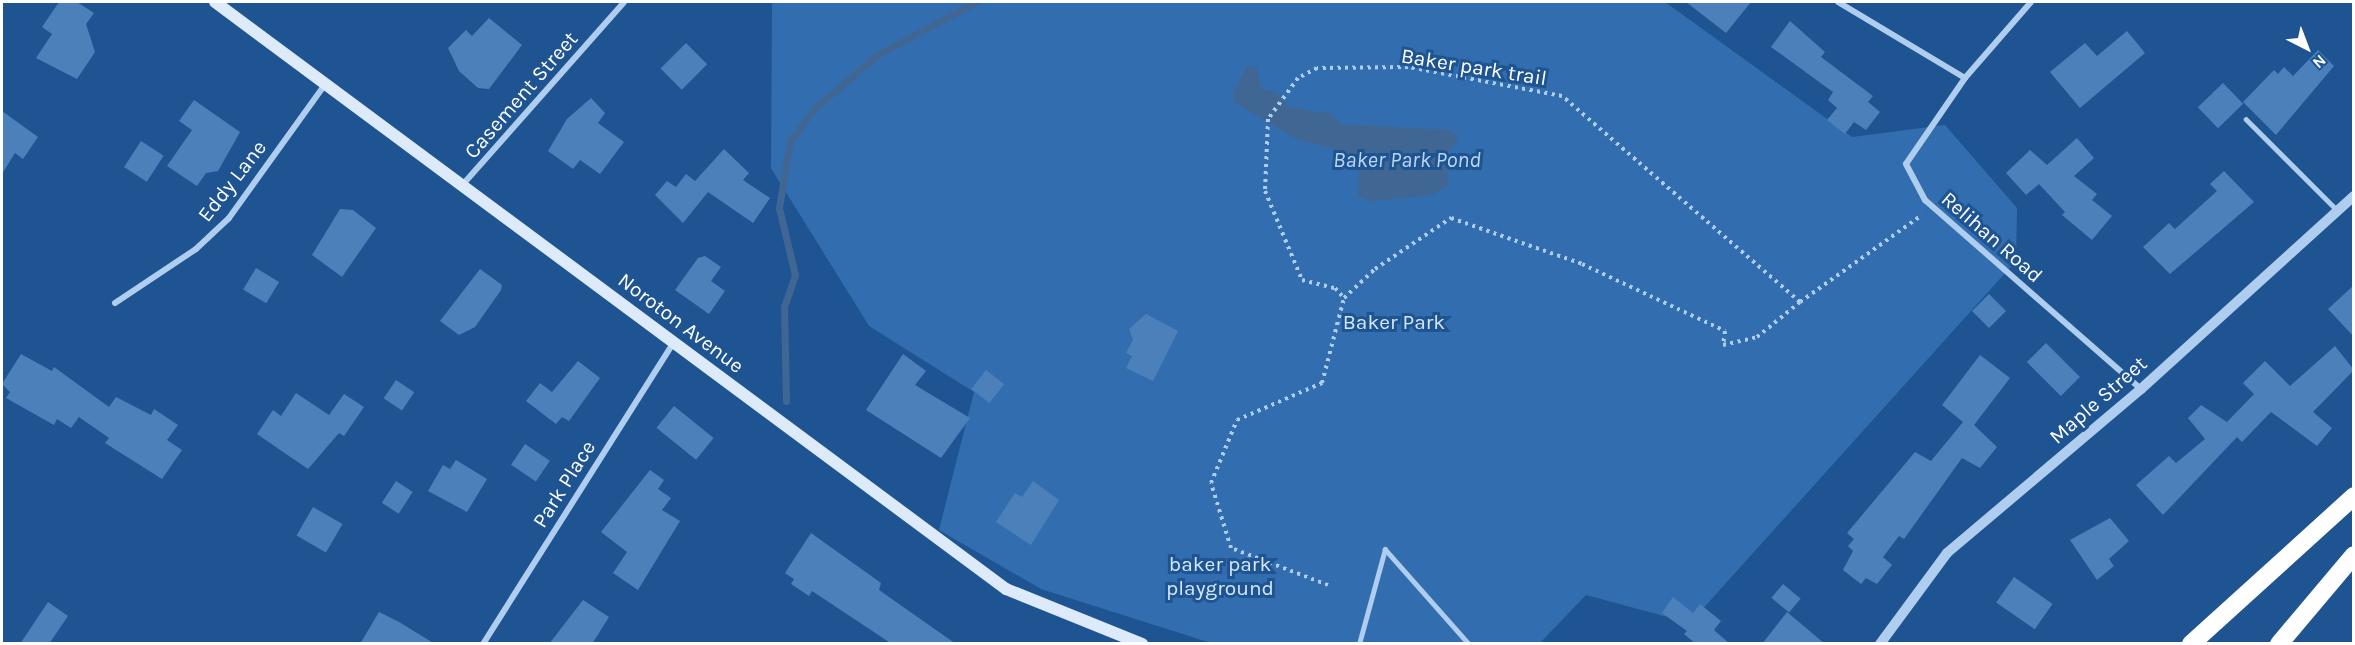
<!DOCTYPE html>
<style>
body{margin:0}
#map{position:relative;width:2355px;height:645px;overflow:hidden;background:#1e5492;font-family:Karla,sans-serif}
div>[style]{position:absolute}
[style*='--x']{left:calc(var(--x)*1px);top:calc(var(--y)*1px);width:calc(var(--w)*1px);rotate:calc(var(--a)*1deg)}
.green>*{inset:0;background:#326eaf}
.water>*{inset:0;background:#406793}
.stream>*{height:7px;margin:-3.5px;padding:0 3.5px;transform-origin:3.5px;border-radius:3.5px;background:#406793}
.building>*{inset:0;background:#4b80ba;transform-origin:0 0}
.path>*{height:4px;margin-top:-2px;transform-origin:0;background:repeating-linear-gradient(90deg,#afcdee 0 3px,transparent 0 7.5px)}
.service>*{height:4.5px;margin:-2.25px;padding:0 2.25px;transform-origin:2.25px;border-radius:2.25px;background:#afcdee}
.minor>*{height:6px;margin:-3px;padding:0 3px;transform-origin:3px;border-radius:3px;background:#afcdee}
.tertiary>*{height:10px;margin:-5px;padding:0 5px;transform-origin:5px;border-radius:5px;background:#afcdee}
.secondary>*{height:12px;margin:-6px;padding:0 6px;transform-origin:6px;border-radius:6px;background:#dceafa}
.motorway>*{height:18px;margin:-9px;padding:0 9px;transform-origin:9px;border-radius:9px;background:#fff}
span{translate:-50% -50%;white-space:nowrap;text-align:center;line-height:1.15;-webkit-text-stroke:6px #1e5492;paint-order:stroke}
.street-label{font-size:21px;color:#fff}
.park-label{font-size:21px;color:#d5e7fa}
.water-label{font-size:22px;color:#bcd7f5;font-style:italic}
.frame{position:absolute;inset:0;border:3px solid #fff;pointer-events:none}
.north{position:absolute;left:2277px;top:18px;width:60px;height:60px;-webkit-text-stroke:4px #1e5492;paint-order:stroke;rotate:138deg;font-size:16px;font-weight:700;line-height:24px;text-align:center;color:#fff}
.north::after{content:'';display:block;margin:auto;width:21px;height:27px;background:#fff;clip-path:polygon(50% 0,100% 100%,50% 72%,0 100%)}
</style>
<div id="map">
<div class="green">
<div style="clip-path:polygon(772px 2px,1665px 2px,1852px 137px,1945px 125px,2017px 208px,2016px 261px,1690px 623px,1586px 595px,1540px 643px,1211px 643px,1041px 589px,939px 530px,974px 392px,869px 326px,771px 168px)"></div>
</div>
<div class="water">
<div style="clip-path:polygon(1247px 66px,1257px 67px,1261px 89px,1277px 93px,1289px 107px,1332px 114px,1340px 124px,1450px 130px,1459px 139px,1448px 152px,1448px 185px,1432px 195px,1370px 201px,1358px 196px,1359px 167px,1341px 151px,1296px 139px,1234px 102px,1233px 93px)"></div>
</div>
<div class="stream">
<div style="--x:786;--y:401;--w:94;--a:-91.2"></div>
<div style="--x:784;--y:307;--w:34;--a:-71"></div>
<div style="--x:795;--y:275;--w:69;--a:-103.4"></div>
<div style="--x:779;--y:208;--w:68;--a:-80.7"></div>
<div style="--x:790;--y:141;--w:41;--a:-52.9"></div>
<div style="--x:815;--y:108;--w:82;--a:-40.5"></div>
<div style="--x:877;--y:55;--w:112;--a:-28.2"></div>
</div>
<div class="building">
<div style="clip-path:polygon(59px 2px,77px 2px,94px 13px,86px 24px,95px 52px,77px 79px,36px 58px,52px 34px,42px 27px)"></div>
<div style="clip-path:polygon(1686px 2px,1751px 2px,1726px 33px)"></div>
<div style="clip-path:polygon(489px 18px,522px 45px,489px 89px,478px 88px,459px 71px,448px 48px,466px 30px,472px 36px)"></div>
<div style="clip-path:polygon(1790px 21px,1825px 52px,1821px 57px,1873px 96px,1868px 102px,1880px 112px,1866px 130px,1854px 122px,1845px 134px,1827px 120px,1837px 108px,1828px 100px,1833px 92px,1771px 47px)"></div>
<div style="clip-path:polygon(2127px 31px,2145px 53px,2080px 108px,2050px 72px,2085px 43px,2097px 56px)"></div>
<div style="left:686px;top:43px;width:30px;height:36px;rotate:45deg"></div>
<div style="clip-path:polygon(2318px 50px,2334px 66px,2276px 135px,2243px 102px,2274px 70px,2278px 74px,2284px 67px,2293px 76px)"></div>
<div style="left:2223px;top:83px;width:29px;height:35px;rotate:46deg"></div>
<div style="clip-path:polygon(591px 98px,605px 113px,598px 123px,624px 142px,600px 174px,580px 160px,573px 169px,548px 151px,567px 119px)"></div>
<div style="clip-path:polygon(194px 100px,240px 132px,218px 171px,206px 173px,197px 186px,167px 166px,192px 130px,179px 121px)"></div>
<div style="clip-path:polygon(2px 111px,38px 137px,23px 159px,15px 153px,2px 174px)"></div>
<div style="clip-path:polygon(2077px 138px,2094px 158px,2074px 176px,2097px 194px,2092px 200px,2112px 216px,2092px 240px,2062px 215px,2065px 212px,2039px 184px,2026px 195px,2006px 173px,2030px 150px,2047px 165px)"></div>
<div style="left:141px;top:141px;width:27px;height:31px;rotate:33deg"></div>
<div style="clip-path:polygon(724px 149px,749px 173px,743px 180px,770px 198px,753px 223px,708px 192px,683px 223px,655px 195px,667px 181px,676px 187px,686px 174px,695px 181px)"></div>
<div style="clip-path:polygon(2224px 171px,2254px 202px,2170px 274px,2143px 247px,2169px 223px,2175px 229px,2217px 191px,2210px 184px)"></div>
<div style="clip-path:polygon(340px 209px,353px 210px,376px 228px,342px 277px,312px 255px)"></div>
<div style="clip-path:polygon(705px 256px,721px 267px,711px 281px,725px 291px,709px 314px,675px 290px,698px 258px)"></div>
<div style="left:256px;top:268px;width:27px;height:25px;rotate:31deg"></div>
<div style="clip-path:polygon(480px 269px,502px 285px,501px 290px,475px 327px,459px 335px,440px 321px)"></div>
<div style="clip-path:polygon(2354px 285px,2354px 337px,2328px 309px)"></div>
<div style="left:1989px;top:294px;width:24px;height:24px;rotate:45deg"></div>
<div style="clip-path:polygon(1146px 314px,1178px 331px,1153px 381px,1126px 368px,1132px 356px,1126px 353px,1133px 340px,1129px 329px)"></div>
<div style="left:2046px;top:343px;width:48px;height:27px;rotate:45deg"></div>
<div style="clip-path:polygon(2335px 346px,2354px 370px,2313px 412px,2332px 428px,2317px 446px,2271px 412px,2242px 442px,2237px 437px,2163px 515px,2136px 485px,2169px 456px,2176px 463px,2205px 439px,2188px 418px,2201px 405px,2227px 422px,2254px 394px,2243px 383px,2265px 361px,2290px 386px)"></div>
<div style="clip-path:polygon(21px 354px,52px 371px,54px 367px,109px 407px,116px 397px,151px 415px,154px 409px,178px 425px,167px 440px,182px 450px,162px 479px,105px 443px,109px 438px,79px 417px,71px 428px,57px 419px,54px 425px,6px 398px,10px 392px,2px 384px)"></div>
<div style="clip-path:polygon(903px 354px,926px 371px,915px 385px,970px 418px,941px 458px,866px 410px)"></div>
<div style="clip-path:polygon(1980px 355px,2010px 378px,1974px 425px,1997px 447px,1980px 468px,1962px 458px,1904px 539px,1899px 536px,1883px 557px,1892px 565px,1877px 584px,1866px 578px,1861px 584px,1843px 570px,1853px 551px,1848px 546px,1854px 539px,1847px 533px,1915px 452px,1931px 461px,1963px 422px,1942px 405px)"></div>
<div style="clip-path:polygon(578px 361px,600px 378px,569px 421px,562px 417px,556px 424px,526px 401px,540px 383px,552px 392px)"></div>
<div style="left:986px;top:370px;width:23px;height:24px;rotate:38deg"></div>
<div style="left:396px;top:380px;width:22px;height:22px;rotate:34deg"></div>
<div style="clip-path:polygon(296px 393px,329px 415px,344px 394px,364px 407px,344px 436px,339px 433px,308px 469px,257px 434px,273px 410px,281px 416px)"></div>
<div style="left:674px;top:406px;width:51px;height:28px;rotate:39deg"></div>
<div style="left:525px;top:444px;width:30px;height:25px;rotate:34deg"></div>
<div style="clip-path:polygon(456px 460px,487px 479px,467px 512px,428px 491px,443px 465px,450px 469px)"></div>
<div style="clip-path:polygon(650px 470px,664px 480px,658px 489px,671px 498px,662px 510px,680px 521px,638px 590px,613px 573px,627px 552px,601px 532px)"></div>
<div style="left:396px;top:481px;width:20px;height:26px;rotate:33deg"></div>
<div style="clip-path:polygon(1033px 481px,1059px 500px,1031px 545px,996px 522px,1015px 493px,1022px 497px)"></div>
<div style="left:313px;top:507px;width:34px;height:33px;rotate:30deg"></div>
<div style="clip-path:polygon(2110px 518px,2129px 541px,2109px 559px,2114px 566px,2097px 580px,2070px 540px)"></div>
<div style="clip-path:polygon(811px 533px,881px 583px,879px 590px,956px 644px,892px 644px,812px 591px,809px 596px,791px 584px,794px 579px,785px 573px)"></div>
<div style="left:2014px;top:577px;width:47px;height:31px;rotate:35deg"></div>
<div style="left:1783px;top:584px;width:23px;height:18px;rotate:40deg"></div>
<div style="clip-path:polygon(1673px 597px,1693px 613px,1700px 604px,1721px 621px,1714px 630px,1730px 644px,1696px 644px,1684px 634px,1687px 631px,1662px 613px)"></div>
<div style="clip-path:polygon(583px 600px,609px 617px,592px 644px,549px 644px)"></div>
<div style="clip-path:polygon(48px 602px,68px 616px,49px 644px,20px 644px)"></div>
<div style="clip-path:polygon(379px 612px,399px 622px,435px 644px,360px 644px)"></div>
<div style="clip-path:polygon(1787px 612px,1825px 644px,1762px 644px)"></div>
</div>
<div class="path">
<div style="--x:1800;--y:302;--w:150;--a:-35.5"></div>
<div style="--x:1328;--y:585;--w:104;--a:-159.1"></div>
<div style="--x:1231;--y:548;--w:68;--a:-107.1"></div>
<div style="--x:1211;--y:483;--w:68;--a:-67.6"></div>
<div style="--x:1237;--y:420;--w:93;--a:-23.5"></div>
<div style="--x:1322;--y:383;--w:88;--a:-75.5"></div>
<div style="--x:1344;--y:298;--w:42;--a:-43.1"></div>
<div style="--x:1375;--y:269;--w:92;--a:-33.9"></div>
<div style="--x:1451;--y:218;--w:139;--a:19.3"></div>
<div style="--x:1582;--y:264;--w:158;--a:25.1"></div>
<div style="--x:1725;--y:331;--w:14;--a:98"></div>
<div style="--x:1723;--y:345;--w:35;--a:-13"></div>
<div style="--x:1757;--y:337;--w:55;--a:-39.1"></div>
<div style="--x:1800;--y:302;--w:315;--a:-139.1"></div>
<div style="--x:1562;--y:96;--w:157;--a:-169.3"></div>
<div style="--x:1408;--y:67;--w:91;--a:179.4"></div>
<div style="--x:1317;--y:68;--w:21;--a:152"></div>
<div style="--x:1298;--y:78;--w:51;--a:126.2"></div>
<div style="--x:1268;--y:119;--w:72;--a:92.4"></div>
<div style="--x:1265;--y:191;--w:96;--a:67.4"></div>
<div style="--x:1302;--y:280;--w:34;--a:14"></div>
<div style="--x:1335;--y:288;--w:13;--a:48"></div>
</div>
<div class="service">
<div style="--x:2246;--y:119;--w:129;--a:45"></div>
<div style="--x:1359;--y:644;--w:98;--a:-74.7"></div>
<div style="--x:1385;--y:549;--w:127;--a:48.5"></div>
</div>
<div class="minor">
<div style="--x:1838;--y:2;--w:148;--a:30.9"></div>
<div style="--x:2031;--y:2;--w:101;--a:131"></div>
<div style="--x:1965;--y:78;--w:104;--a:124.5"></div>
<div style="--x:1906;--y:164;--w:41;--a:62.2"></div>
<div style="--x:1925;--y:200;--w:287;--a:41.2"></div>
<div style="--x:465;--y:182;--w:240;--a:-48.5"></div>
<div style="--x:115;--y:303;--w:97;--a:-33.7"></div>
<div style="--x:196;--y:249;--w:45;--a:-43.2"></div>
<div style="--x:229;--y:218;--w:166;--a:-54.3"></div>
<div style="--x:483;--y:644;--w:356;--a:-57.7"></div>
</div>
<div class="tertiary">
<div style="--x:1880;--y:644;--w:113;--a:-53.6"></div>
<div style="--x:1947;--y:553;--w:254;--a:-40.2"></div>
<div style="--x:2141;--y:389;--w:287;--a:-42.2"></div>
</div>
<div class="secondary">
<div style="--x:215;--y:2;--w:985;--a:36.58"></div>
<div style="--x:1006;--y:589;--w:147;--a:22"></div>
</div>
<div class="motorway">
<div style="--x:2191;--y:644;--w:220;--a:-42.2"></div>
<div style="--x:2279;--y:644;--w:116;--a:-49.9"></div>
</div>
<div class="street-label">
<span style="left:1474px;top:67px;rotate:9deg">Baker park trail</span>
<span style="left:521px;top:95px;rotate:-49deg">Casement Street</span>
<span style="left:232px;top:181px;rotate:-52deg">Eddy Lane</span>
<span style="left:1992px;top:237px;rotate:41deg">Relihan Road</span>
<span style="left:681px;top:323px;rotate:37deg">Noroton Avenue</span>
<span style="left:2098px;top:400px;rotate:-41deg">Maple Street</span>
<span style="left:564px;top:484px;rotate:-58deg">Park Place</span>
</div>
<div class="park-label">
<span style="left:1394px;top:322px">Baker Park</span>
<span style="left:1220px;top:576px">baker park<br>playground</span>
</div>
<div class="water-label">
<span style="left:1407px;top:161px">Baker Park Pond</span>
</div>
<div class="frame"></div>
<div class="north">N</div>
</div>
